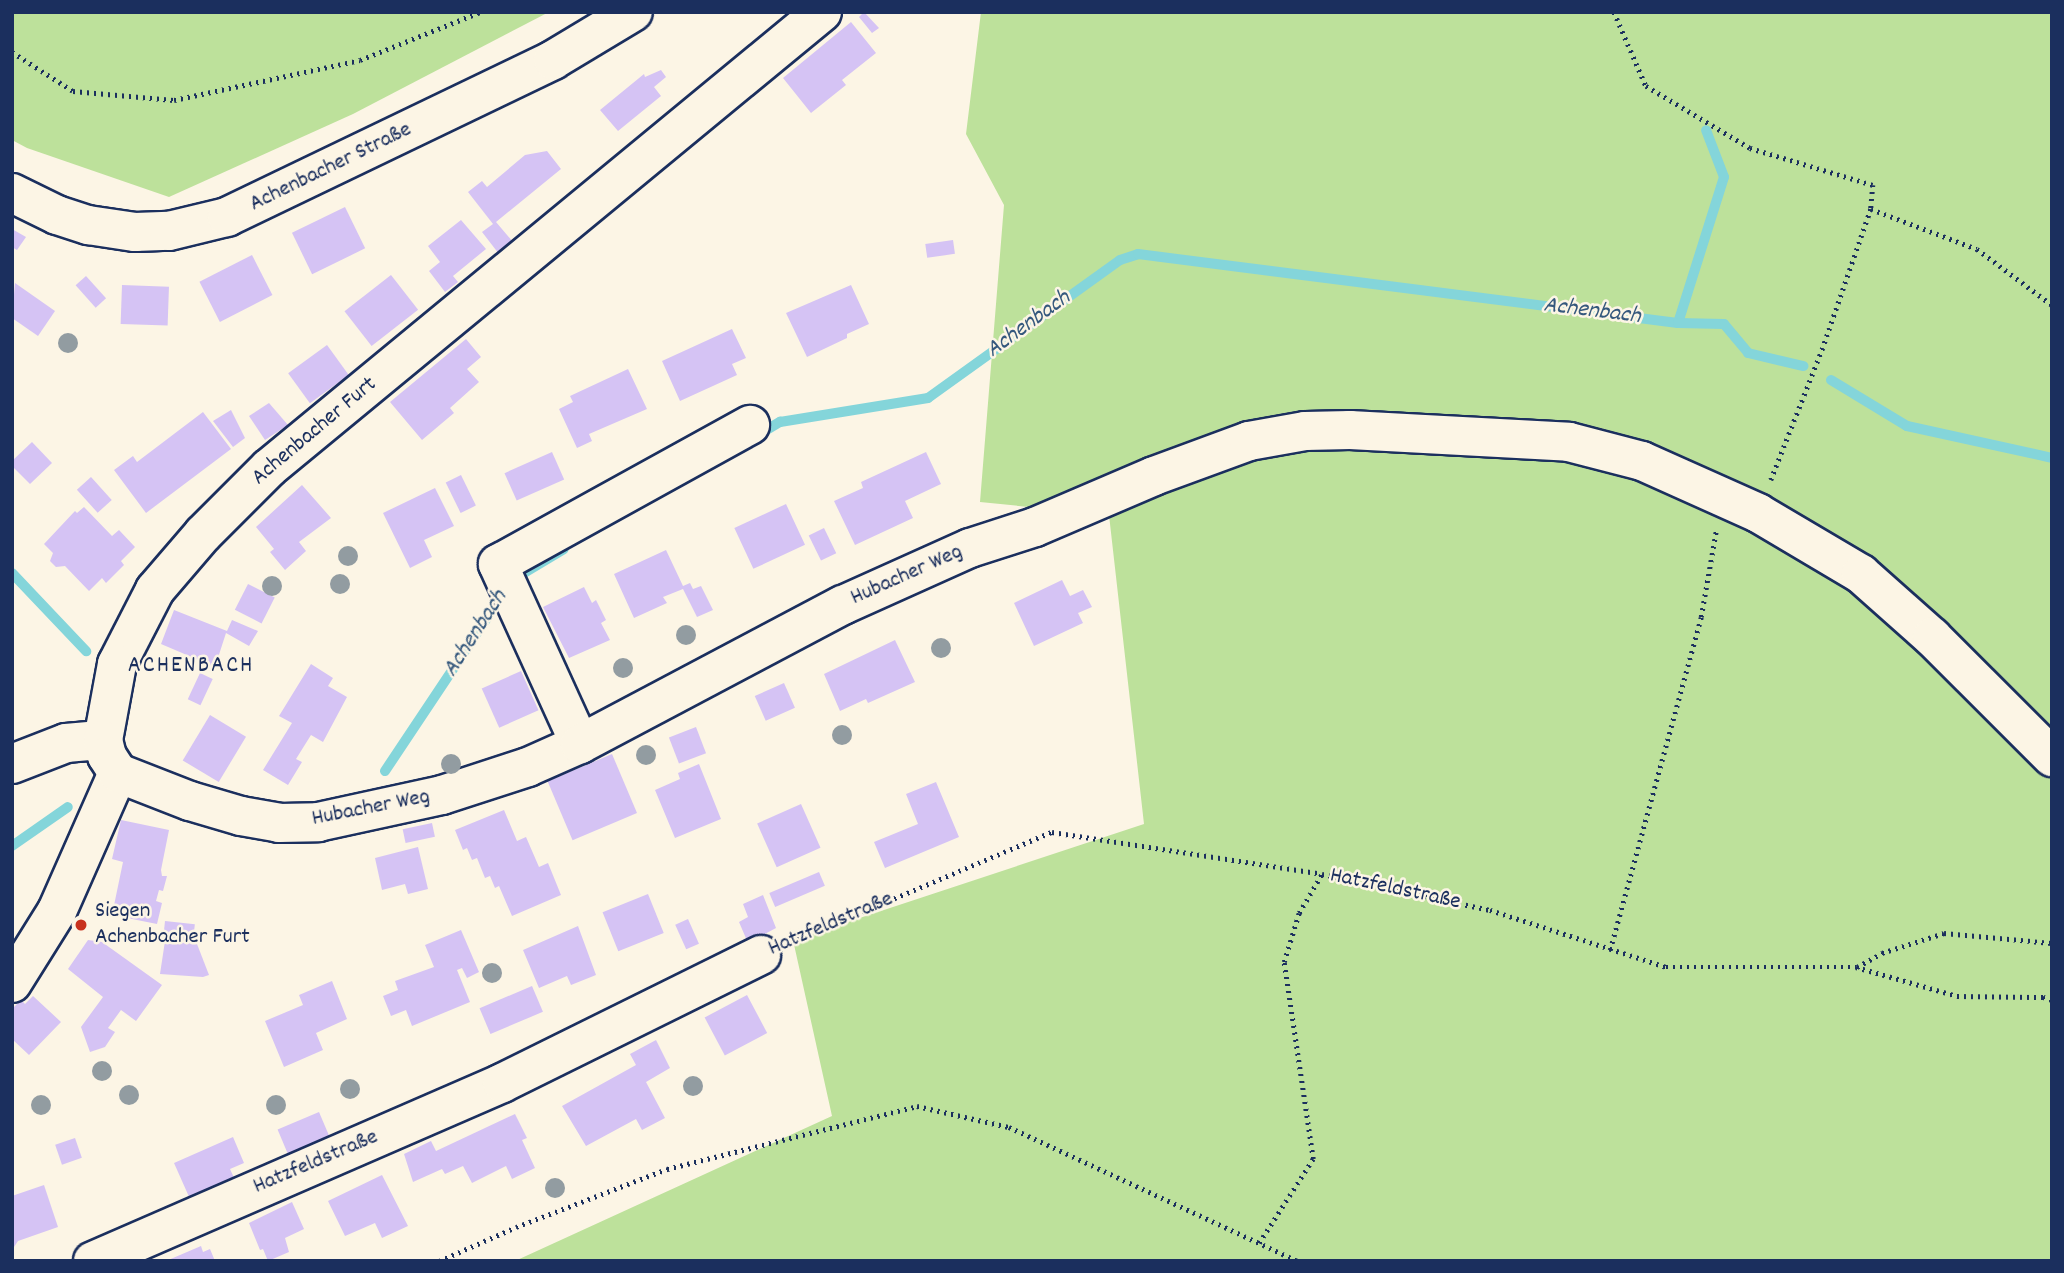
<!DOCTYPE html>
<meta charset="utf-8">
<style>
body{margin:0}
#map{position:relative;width:2064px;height:1273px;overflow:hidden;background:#fcf5e5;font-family:Dekko,sans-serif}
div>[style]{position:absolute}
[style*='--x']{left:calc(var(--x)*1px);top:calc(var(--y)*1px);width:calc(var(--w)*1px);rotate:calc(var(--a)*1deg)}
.green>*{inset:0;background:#bde19b}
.stream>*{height:10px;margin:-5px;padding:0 5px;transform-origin:5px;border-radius:5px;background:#84d5da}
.building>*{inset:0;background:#d5c3f4;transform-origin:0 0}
.path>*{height:4.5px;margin-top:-2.25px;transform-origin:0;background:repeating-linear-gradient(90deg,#1b2f5e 0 2px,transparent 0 7px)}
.roads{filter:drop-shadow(2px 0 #1b2f5e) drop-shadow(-2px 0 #1b2f5e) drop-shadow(0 2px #1b2f5e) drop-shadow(0 -2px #1b2f5e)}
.minor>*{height:38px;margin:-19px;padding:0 19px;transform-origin:19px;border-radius:19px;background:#fcf5e5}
.tertiary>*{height:38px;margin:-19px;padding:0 19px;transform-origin:19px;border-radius:19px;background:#fcf5e5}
.secondary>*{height:38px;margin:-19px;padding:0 19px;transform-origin:19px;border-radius:19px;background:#fcf5e5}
.trees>*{width:20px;height:20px;margin:-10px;border-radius:50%;background:#929ca1}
.dots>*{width:19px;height:19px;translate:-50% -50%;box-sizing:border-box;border:4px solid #fcf5e5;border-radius:50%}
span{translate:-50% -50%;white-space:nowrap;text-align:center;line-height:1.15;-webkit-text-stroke:5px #fcf5e5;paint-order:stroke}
.street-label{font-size:23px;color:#1b2f5e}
.poi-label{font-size:23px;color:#1b2f5e}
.left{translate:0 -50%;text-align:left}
.water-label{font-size:24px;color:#35587d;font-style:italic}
.neighbourhood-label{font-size:24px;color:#1b2f5e;letter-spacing:2px}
.frame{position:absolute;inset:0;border:14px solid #1b2f5e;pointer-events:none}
</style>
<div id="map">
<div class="green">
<div style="clip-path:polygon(12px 12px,549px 12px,353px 114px,169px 197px,27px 148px,12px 140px)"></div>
<div style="clip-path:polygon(981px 12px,2052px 12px,2052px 1261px,515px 1261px,832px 1116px,793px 940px,1144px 824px,1109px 515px,980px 502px,1004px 205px,966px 134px)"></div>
</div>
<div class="stream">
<div style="--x:1678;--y:323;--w:153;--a:-72.5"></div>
<div style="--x:1724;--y:177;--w:50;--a:-111"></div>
<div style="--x:1831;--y:380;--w:89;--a:31.2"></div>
<div style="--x:1907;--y:426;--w:148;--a:12.4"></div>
<div style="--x:758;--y:435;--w:26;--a:-31"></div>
<div style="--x:780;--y:422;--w:150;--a:-9.2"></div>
<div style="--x:928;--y:398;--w:236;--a:-35.7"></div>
<div style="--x:1120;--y:260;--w:19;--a:-18"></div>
<div style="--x:1138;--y:254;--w:544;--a:7.28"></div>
<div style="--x:1678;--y:323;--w:46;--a:1.2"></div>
<div style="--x:1724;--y:324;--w:38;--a:50"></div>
<div style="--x:1748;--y:353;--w:57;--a:13.3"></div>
<div style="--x:12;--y:573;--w:108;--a:46.5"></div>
<div style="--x:514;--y:579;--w:58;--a:-31"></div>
<div style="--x:385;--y:771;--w:213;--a:-56.3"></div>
<div style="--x:12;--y:846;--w:68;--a:-34.9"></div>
</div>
<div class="building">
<div style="clip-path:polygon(864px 12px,879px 28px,872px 33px,859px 17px)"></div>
<div style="clip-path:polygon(851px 22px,876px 53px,842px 80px,846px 85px,811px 113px,783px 78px)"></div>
<div style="clip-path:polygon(661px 70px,666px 77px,654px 87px,661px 96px,618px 131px,600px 110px,644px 74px,645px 77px)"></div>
<div style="clip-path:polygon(547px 151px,561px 169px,496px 222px,513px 242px,499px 254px,482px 232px,493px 224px,468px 192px,482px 181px,487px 187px,525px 155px)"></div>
<div style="left:345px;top:207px;width:46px;height:59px;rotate:64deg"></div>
<div style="clip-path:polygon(461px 220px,486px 249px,453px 276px,458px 282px,445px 292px,429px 271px,440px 262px,428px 246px)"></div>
<div style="clip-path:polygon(12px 229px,26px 237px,17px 250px,12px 247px)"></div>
<div style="left:953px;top:240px;width:14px;height:28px;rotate:82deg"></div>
<div style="left:252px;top:255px;width:45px;height:59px;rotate:63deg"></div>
<div style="left:391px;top:275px;width:44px;height:59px;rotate:52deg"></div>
<div style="left:86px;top:276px;width:30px;height:14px;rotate:48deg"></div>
<div style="clip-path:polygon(15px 283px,55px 311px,38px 336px,12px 318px)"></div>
<div style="left:122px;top:285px;width:47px;height:39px;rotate:2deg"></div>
<div style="clip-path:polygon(851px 285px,869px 324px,847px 334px,847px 338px,807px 357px,786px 313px)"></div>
<div style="clip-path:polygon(732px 329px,746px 358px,732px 364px,737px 375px,680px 401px,662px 361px)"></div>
<div style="clip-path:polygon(466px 339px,481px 357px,467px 369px,479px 382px,450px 408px,454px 413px,422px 440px,390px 402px)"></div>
<div style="left:327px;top:345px;width:37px;height:48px;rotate:54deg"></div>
<div style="clip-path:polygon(628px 369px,647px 409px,589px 434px,592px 441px,577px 448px,559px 409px,573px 402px,570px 396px)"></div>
<div style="clip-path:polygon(269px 403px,288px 425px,265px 440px,249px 416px)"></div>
<div style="clip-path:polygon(231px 410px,245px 438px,233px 447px,213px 421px)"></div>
<div style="clip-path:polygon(203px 412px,231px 449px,146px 513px,114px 470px,133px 456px,137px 462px)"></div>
<div style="clip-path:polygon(32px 442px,52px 463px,30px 484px,12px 466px,12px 461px)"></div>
<div style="left:552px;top:452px;width:30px;height:52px;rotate:66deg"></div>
<div style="clip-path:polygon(926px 452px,941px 484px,905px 501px,913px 518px,855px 545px,834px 501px,863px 488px,861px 482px)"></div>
<div style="left:461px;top:475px;width:34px;height:17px;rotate:64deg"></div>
<div style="left:91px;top:477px;width:31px;height:19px;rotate:48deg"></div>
<div style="clip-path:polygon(302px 485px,331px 518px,299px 542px,306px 551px,285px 570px,270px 552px,274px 549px,256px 527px)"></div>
<div style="clip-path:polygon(435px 488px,454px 526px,424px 540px,432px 557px,410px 568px,383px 513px)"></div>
<div style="left:786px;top:504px;width:45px;height:57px;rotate:65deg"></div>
<div style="clip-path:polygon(84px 507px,112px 536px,119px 530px,135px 547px,121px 561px,124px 565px,106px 583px,102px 578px,89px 591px,65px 566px,56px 567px,50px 561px,53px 553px,44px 544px,75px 511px,77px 513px)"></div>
<div style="left:824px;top:528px;width:28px;height:17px;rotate:64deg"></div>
<div style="clip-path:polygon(666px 550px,683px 586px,690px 583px,693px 589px,701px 586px,713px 610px,697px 617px,683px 589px,663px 597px,667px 603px,634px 618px,614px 574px)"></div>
<div style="clip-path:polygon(1062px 580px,1070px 596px,1083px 590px,1092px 607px,1078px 613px,1083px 623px,1034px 646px,1014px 603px)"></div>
<div style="left:248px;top:584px;width:30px;height:29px;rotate:27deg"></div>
<div style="clip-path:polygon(584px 587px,592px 603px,596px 600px,606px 620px,601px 623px,610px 640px,569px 658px,543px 607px)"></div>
<div style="clip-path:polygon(174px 610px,227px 631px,232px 620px,258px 631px,249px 646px,226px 633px,215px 667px,161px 644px)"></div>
<div style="clip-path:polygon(895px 640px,915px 682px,868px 703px,866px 699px,840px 711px,824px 674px)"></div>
<div style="clip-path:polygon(311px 664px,333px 678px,328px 686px,347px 697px,323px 742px,311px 735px,296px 759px,302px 762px,288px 785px,263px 770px,292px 723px,279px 716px)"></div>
<div style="left:521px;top:671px;width:43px;height:43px;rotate:66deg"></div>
<div style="left:200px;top:673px;width:14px;height:29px;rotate:25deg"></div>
<div style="left:784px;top:683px;width:27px;height:32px;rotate:66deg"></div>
<div style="left:210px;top:715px;width:42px;height:53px;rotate:31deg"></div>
<div style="left:696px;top:727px;width:28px;height:29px;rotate:69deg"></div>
<div style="left:612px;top:754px;width:64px;height:70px;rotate:67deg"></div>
<div style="clip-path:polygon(699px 764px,721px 819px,675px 838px,655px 790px,680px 779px,678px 773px)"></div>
<div style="clip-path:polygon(936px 782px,959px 837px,885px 868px,874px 842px,918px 824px,906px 794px)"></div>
<div style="left:801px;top:804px;width:48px;height:48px;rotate:66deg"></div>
<div style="clip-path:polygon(504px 810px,517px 841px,526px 837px,539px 867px,548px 863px,561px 895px,512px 916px,499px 886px,495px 888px,490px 876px,485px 878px,477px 858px,472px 860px,467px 848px,463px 850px,455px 830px)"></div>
<div style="clip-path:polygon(121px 820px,169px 830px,161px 870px,162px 876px,167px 876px,163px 891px,159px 890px,156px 901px,162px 903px,157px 924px,112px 915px,123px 862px,112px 859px)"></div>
<div style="left:432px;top:823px;width:14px;height:30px;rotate:78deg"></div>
<div style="clip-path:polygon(418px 847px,428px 889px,408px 894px,405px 884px,382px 890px,375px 858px)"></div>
<div style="left:819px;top:872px;width:15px;height:54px;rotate:67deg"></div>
<div style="left:648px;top:894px;width:42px;height:49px;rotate:68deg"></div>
<div style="clip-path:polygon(763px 895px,776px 928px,748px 943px,739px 922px,748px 917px,743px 904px)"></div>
<div style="left:688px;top:919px;width:27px;height:14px;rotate:66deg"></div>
<div style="left:165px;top:921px;width:30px;height:18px;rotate:6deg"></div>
<div style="clip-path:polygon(578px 926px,596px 975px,571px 985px,567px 976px,539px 988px,523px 950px)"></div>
<div style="clip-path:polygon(461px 930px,479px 972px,467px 978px,462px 968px,457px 970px,470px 1002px,412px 1026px,406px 1010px,391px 1016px,383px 996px,398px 990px,395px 981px,434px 967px,425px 945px)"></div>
<div style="clip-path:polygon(88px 940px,102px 942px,162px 985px,136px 1021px,121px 1010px,108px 1028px,115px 1032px,105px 1047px,90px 1052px,81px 1027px,103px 997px,68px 969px)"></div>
<div style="clip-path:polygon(165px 941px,197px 944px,209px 975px,203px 977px,160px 974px)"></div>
<div style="clip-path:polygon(332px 981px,347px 1019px,316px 1033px,323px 1050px,284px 1067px,265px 1021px,303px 1005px,299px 995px)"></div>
<div style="left:532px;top:986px;width:28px;height:57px;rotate:67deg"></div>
<div style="left:747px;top:995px;width:43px;height:48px;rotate:62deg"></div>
<div style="clip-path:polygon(33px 996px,61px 1022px,29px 1055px,12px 1039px,12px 1009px,21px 1000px,25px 1004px)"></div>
<div style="clip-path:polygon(656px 1040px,670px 1068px,646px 1082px,665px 1118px,642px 1130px,636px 1119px,586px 1146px,562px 1106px,636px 1065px,630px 1054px)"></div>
<div style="left:319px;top:1112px;width:34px;height:45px;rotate:67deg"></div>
<div style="clip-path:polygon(515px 1114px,527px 1138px,522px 1140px,535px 1168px,512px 1179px,506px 1166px,472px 1183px,463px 1166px,445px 1174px,442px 1169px,413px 1182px,404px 1154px,431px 1141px,436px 1151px)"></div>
<div style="clip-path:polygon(233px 1137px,244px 1163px,230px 1169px,235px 1180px,190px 1199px,174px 1163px)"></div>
<div style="left:75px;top:1138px;width:21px;height:21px;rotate:71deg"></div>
<div style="clip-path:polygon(382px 1175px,408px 1226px,382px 1238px,375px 1223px,345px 1236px,328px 1201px)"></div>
<div style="clip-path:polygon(44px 1185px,58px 1227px,18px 1241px,12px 1250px,12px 1196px)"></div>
<div style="clip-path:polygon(292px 1202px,304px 1229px,285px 1238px,289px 1252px,268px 1261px,263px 1249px,260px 1250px,249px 1223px)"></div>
<div style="clip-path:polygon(201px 1246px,203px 1252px,210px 1249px,215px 1261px,166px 1261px)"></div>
</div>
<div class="path">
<div style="--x:1614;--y:12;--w:81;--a:66.6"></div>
<div style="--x:1646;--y:86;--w:121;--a:30.8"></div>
<div style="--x:1750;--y:148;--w:128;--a:16.7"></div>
<div style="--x:1873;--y:185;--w:24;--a:95"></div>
<div style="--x:1871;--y:209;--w:147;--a:109.1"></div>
<div style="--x:1823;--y:348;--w:142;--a:111.5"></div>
<div style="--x:12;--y:52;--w:72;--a:32.6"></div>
<div style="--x:73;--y:91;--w:101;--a:5.1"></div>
<div style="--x:174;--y:100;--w:190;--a:-12.1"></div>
<div style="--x:360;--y:60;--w:129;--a:-21.8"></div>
<div style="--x:1871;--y:209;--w:113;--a:20.7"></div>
<div style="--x:1977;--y:249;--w:94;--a:36.7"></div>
<div style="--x:791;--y:942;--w:283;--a:-22.9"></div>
<div style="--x:1052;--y:832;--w:273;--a:8.8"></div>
<div style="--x:1322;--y:874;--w:172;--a:12.1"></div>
<div style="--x:1490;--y:910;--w:185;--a:17.9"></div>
<div style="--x:1666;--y:967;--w:190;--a:0"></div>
<div style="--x:1856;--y:967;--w:105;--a:16"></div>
<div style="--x:1957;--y:996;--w:86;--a:0.7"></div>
<div style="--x:2043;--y:997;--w:9;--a:18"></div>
<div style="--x:1610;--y:950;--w:345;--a:-74.7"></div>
<div style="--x:1701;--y:617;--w:87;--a:-80.1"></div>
<div style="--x:1857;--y:967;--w:29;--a:-29"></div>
<div style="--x:1882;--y:953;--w:65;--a:-17.9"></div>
<div style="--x:1944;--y:933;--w:108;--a:5.3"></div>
<div style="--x:1259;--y:1243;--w:100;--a:-57.3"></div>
<div style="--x:1313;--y:1159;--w:199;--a:-98.4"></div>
<div style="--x:1284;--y:962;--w:51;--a:-73"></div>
<div style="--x:1299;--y:913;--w:45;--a:-59.5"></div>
<div style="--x:439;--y:1261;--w:84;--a:-23.8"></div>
<div style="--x:516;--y:1227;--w:162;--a:-21"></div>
<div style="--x:667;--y:1169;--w:258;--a:-14.1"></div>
<div style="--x:917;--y:1106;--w:94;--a:12.9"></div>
<div style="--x:1009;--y:1127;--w:319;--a:24.9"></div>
</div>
<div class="roads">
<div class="minor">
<div style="--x:580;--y:744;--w:198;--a:-114.5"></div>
<div style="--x:498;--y:564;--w:288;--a:-28.9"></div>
<div style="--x:12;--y:764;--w:58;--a:-21.3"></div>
<div style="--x:66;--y:743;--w:37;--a:-5"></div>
<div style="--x:12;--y:983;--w:85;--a:-58"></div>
<div style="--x:57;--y:911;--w:151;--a:-66.2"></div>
<div style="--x:93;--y:1261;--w:446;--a:-23.5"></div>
<div style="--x:502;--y:1083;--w:289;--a:-26.3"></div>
</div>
<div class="tertiary">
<div style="--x:822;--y:12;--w:717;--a:140.49"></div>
<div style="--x:269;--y:468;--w:93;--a:135"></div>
<div style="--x:203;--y:534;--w:74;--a:130.6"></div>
<div style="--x:155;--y:590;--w:83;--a:117.2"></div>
<div style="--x:117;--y:664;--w:77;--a:100.4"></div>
<div style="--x:103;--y:740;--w:16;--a:76"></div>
<div style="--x:107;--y:756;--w:20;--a:57"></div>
<div style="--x:118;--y:773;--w:77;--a:21.3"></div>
<div style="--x:190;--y:801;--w:53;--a:16.4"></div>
<div style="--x:241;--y:816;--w:39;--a:10"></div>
<div style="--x:279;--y:823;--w:39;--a:-1"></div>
<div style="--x:318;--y:822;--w:127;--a:-12.3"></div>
<div style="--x:442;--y:795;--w:90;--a:-18"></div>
<div style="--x:528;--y:767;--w:57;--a:-23.9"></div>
<div style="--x:580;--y:744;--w:297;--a:-27.9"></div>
<div style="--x:843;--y:605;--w:139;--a:-24.2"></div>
<div style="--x:970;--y:548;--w:68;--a:-17.9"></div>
<div style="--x:1035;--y:527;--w:129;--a:-23.2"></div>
<div style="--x:1154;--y:476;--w:101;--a:-20.2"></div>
<div style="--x:1249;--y:441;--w:57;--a:-10.1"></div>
<div style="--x:1305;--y:431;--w:45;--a:-1.3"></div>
<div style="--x:1350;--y:430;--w:219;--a:3.1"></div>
<div style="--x:1569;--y:442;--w:75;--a:14.6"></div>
<div style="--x:1642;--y:461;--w:127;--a:24.1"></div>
<div style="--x:1758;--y:513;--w:120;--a:30.6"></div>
<div style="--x:1861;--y:574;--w:95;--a:41.6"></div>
<div style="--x:1932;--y:637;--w:170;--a:45"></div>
</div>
<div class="secondary">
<div style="--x:12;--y:193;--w:50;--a:26.1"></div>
<div style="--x:57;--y:215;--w:33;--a:18"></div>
<div style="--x:88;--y:225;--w:48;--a:8.5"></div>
<div style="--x:135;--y:232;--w:34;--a:-2"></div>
<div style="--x:169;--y:231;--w:60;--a:-13.6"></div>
<div style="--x:227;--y:217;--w:362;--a:-25.7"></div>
<div style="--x:553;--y:60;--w:93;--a:-31"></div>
</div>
</div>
<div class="trees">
<div style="left:68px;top:343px"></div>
<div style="left:348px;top:556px"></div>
<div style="left:340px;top:584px"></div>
<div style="left:272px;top:586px"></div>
<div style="left:686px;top:635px"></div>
<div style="left:941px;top:648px"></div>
<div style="left:623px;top:668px"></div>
<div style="left:842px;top:735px"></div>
<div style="left:646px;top:755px"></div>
<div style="left:451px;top:764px"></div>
<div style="left:492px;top:973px"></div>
<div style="left:102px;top:1071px"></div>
<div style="left:693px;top:1086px"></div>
<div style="left:350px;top:1089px"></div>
<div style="left:129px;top:1095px"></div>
<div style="left:41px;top:1105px"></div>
<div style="left:276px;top:1105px"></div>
<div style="left:555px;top:1188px"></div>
</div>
<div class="dots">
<div style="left:81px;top:925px;background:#c8321e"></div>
</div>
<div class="street-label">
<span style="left:331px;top:168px;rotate:-26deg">Achenbacher Straße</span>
<span style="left:315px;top:432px;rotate:-40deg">Achenbacher Furt</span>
<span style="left:907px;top:576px;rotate:-24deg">Hubacher Weg</span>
<span style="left:371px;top:809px;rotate:-11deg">Hubacher Weg</span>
<span style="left:1395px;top:890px;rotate:12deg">Hatzfeldstraße</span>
<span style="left:831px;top:925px;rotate:-23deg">Hatzfeldstraße</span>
<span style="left:316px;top:1163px;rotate:-23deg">Hatzfeldstraße</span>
</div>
<div class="poi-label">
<span class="left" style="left:95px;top:925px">Siegen<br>Achenbacher Furt</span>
</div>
<div class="water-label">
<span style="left:1592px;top:312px;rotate:7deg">Achenbach</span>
<span style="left:1029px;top:325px;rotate:-36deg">Achenbach</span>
<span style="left:476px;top:634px;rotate:-57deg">Achenbach</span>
</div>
<div class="neighbourhood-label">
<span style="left:191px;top:667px">ACHENBACH</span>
</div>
<div class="frame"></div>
</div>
